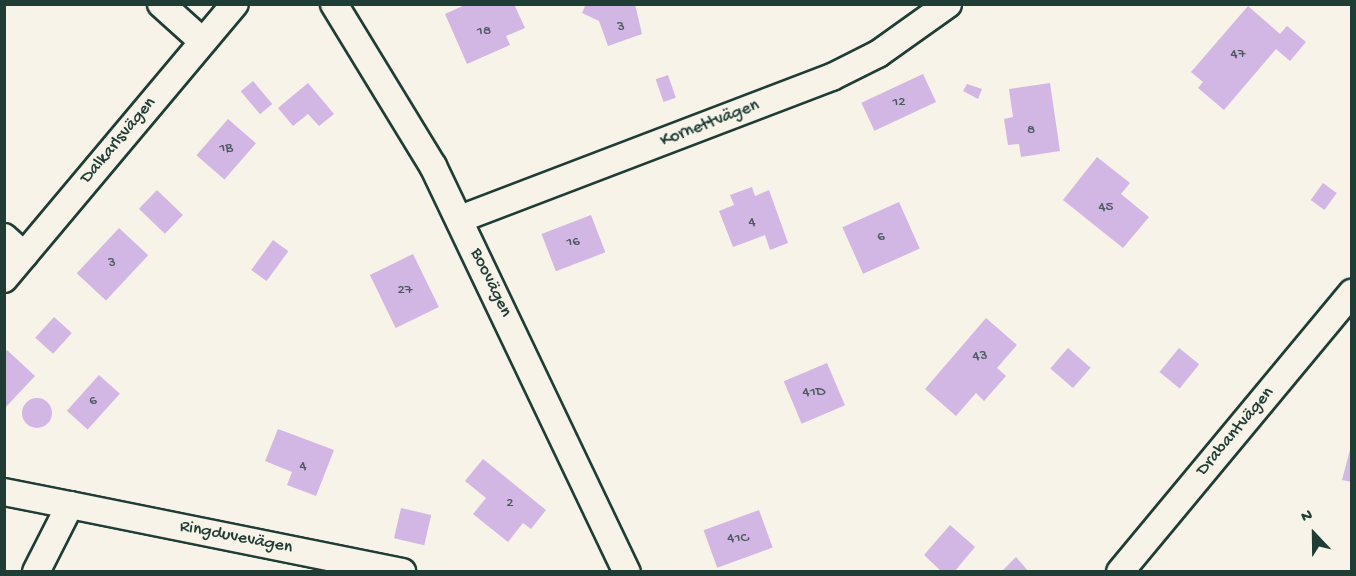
<!DOCTYPE html>
<meta charset="utf-8">
<style>
body{margin:0}
#map{position:relative;width:1356px;height:576px;overflow:hidden;background:#f7f3e8;font-family:"Gochi Hand",sans-serif}
div>[style]{position:absolute}
[style*='--x']{left:calc(var(--x)*1px);top:calc(var(--y)*1px);width:calc(var(--w)*1px);rotate:calc(var(--a)*1deg)}
.building>*{inset:0;background:#d2b6e4;transform-origin:0 0}
.round{border-radius:50%}
.roads{filter:drop-shadow(2px 0 #1f3d34) drop-shadow(-2px 0 #1f3d34) drop-shadow(0 2px #1f3d34) drop-shadow(0 -2px #1f3d34)}
.minor>*{height:26px;margin:-13px;padding:0 13px;transform-origin:13px;border-radius:13px;background:#f7f3e8}
span{translate:-50% -50%;white-space:nowrap;text-align:center;line-height:1.15;-webkit-text-stroke:4.5px #f7f3e8;paint-order:stroke}
.number-label{font-size:15px;color:#4c5b60}
.number-label span{-webkit-text-stroke-width:0}
.street-label{font-size:18px;color:#1f3d34}
.frame{position:absolute;inset:0;border:6px solid #1f3d34;pointer-events:none}
.north{position:absolute;left:1284px;top:504px;width:60px;height:60px;-webkit-text-stroke:4px #f7f3e8;paint-order:stroke;rotate:338deg;font-size:16px;font-weight:700;line-height:24px;text-align:center;color:#1f3d34}
.north::after{content:'';display:block;margin:auto;width:21px;height:27px;background:#1f3d34;clip-path:polygon(50% 0,100% 100%,50% 72%,0 100%)}
</style>
<div id="map">
<div class="building">
<div style="clip-path:polygon(467px 4px,514px 4px,525px 28px,506px 36px,510px 45px,467px 64px,445px 14px)"></div>
<div style="clip-path:polygon(586px 4px,635px 4px,642px 34px,608px 46px,599px 21px,582px 13px)"></div>
<div style="clip-path:polygon(1248px 6px,1280px 34px,1287px 26px,1306px 42px,1290px 61px,1276px 49px,1224px 110px,1198px 88px,1203px 82px,1191px 72px)"></div>
<div style="left:923px;top:74px;width:31px;height:68px;rotate:65deg"></div>
<div style="left:668px;top:75px;width:24px;height:13px;rotate:71deg"></div>
<div style="left:253px;top:81px;width:30px;height:16px;rotate:50deg"></div>
<div style="clip-path:polygon(308px 83px,334px 114px,319px 126px,308px 114px,293px 126px,278px 108px)"></div>
<div style="clip-path:polygon(1050px 83px,1060px 151px,1021px 157px,1019px 144px,1008px 145px,1004px 119px,1013px 117px,1009px 89px)"></div>
<div style="clip-path:polygon(967px 84px,982px 89px,978px 99px,963px 91px)"></div>
<div style="left:228px;top:119px;width:37px;height:48px;rotate:41deg"></div>
<div style="clip-path:polygon(1097px 157px,1130px 183px,1121px 194px,1149px 217px,1123px 248px,1063px 200px)"></div>
<div style="left:1323px;top:183px;width:17px;height:21px;rotate:36deg"></div>
<div style="clip-path:polygon(752px 187px,755px 196px,769px 190px,788px 243px,770px 250px,765px 235px,733px 247px,719px 211px,734px 205px,730px 195px)"></div>
<div style="left:157px;top:190px;width:36px;height:26px;rotate:44deg"></div>
<div style="left:899px;top:202px;width:51px;height:62px;rotate:66deg"></div>
<div style="left:591px;top:215px;width:40px;height:53px;rotate:69deg"></div>
<div style="left:119px;top:228px;width:40px;height:62px;rotate:43deg"></div>
<div style="left:273px;top:240px;width:19px;height:37px;rotate:36deg"></div>
<div style="left:413px;top:254px;width:59px;height:48px;rotate:64deg"></div>
<div style="left:54px;top:317px;width:24px;height:28px;rotate:42deg"></div>
<div style="clip-path:polygon(986px 318px,1017px 345px,997px 368px,1006px 376px,984px 401px,976px 393px,956px 416px,925px 389px)"></div>
<div style="left:1068px;top:348px;width:30px;height:27px;rotate:41deg"></div>
<div style="left:1179px;top:348px;width:26px;height:31px;rotate:39deg"></div>
<div style="clip-path:polygon(7px 350px,35px 376px,4px 409px,4px 352px)"></div>
<div style="left:827px;top:363px;width:46px;height:47px;rotate:67deg"></div>
<div style="left:99px;top:375px;width:28px;height:48px;rotate:42deg"></div>
<div class="round" style="left:22px;top:398px;width:30px;height:30px"></div>
<div style="clip-path:polygon(278px 429px,334px 450px,316px 496px,287px 485px,292px 472px,265px 461px)"></div>
<div style="clip-path:polygon(1351px 446px,1352px 446px,1352px 482px,1342px 480px)"></div>
<div style="clip-path:polygon(483px 459px,546px 510px,531px 529px,523px 523px,508px 542px,473px 514px,486px 498px,465px 481px)"></div>
<div style="left:401px;top:508px;width:31px;height:31px;rotate:13deg"></div>
<div style="left:759px;top:510px;width:40px;height:59px;rotate:70deg"></div>
<div style="clip-path:polygon(950px 525px,975px 547px,954px 572px,942px 572px,924px 555px)"></div>
<div style="clip-path:polygon(1016px 557px,1029px 572px,1001px 572px)"></div>
</div>
<div class="roads">
<div class="minor">
<div style="--x:161;--y:4;--w:54;--a:42"></div>
<div style="--x:334;--y:4;--w:190;--a:58.6"></div>
<div style="--x:433;--y:166;--w:450;--a:64.5"></div>
<div style="--x:460;--y:219;--w:398;--a:-20.9"></div>
<div style="--x:832;--y:77;--w:51;--a:-26.6"></div>
<div style="--x:878;--y:54;--w:86;--a:-35.5"></div>
<div style="--x:4;--y:237;--w:27;--a:42"></div>
<div style="--x:4;--y:279;--w:359;--a:-50"></div>
<div style="--x:4;--y:492;--w:67;--a:11.1"></div>
<div style="--x:36;--y:572;--w:75;--a:-63.1"></div>
<div style="--x:70;--y:505;--w:339;--a:11.4"></div>
<div style="--x:1120;--y:572;--w:363;--a:-50.3"></div>
</div>
</div>
<div class="number-label">
<span style="left:621px;top:28px">3</span>
<span style="left:484px;top:32px">18</span>
<span style="left:1238px;top:55px">47</span>
<span style="left:899px;top:103px">12</span>
<span style="left:1031px;top:131px">8</span>
<span style="left:226px;top:149px">1B</span>
<span style="left:1106px;top:208px">45</span>
<span style="left:752px;top:223px">4</span>
<span style="left:881px;top:238px">6</span>
<span style="left:573px;top:243px">16</span>
<span style="left:112px;top:264px">3</span>
<span style="left:405px;top:291px">27</span>
<span style="left:980px;top:357px">43</span>
<span style="left:814px;top:393px">41D</span>
<span style="left:93px;top:402px">6</span>
<span style="left:303px;top:467px">4</span>
<span style="left:510px;top:504px">2</span>
<span style="left:738px;top:539px">41C</span>
</div>
<div class="street-label">
<span style="left:710px;top:124px;rotate:-21deg">Kornettvägen</span>
<span style="left:119px;top:141px;rotate:-50deg">Dalkarlsvägen</span>
<span style="left:490px;top:283px;rotate:64deg">Boovägen</span>
<span style="left:1236px;top:432px;rotate:-50deg">Drabantvägen</span>
<span style="left:236px;top:538px;rotate:11deg">Ringduvevägen</span>
</div>
<div class="frame"></div>
<div class="north">N</div>
</div>
